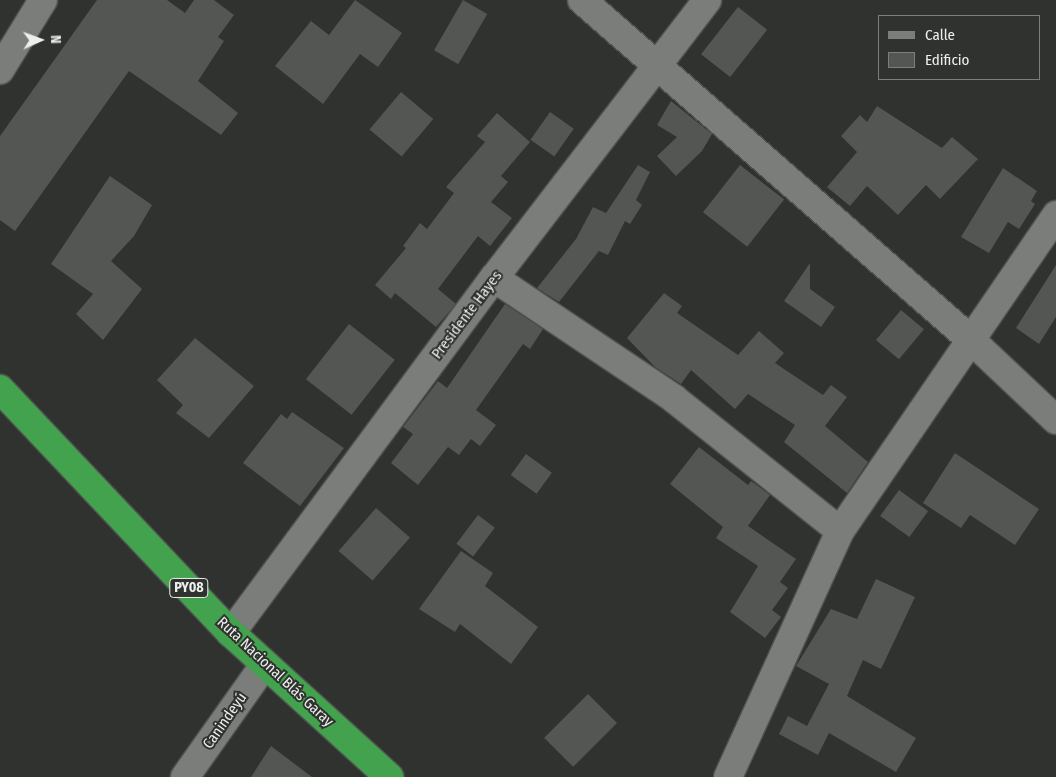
<!DOCTYPE html>
<meta charset="utf-8">
<style>
body{margin:0}
#map{position:relative;width:1056px;height:777px;overflow:hidden;background:#2f322f;font-family:"Fira Sans Condensed",sans-serif}
div>[style]{position:absolute}
[style*='--x']{left:calc(var(--x)*1px);top:calc(var(--y)*1px);width:calc(var(--w)*1px);rotate:calc(var(--a)*1deg)}
.building>*{inset:0;background:#535653;transform-origin:0 0}
.roads{filter:drop-shadow(1px 0 #4f514f) drop-shadow(-1px 0 #4f514f) drop-shadow(0 1px #4f514f) drop-shadow(0 -1px #4f514f)}
.minor>*{height:28px;margin:-14px;padding:0 14px;transform-origin:14px;border-radius:14px;background:#7a7d7a}
.highway>*{height:28px;margin:-14px;padding:0 14px;transform-origin:14px;border-radius:14px;background:#43a24d}
span{translate:-50% -50%;white-space:nowrap;text-align:center;line-height:1.15;-webkit-text-stroke:4px #2f322f;paint-order:stroke}
.shield-label span{padding:1px 4px;background:#2f322f;border:1px solid;border-radius:4px;-webkit-text-stroke-width:0}
.shield-label{font-size:14px;color:#edefed;font-weight:700}
.street-label{font-size:15px;color:#edefed}
.legend{position:absolute;left:878px;top:15px;width:162px;height:65px;box-sizing:border-box;background:#2f322f;border:1px solid #7b7e7b;margin:0;padding:6px 9px;list-style:none;font-size:15px;color:#edefed}
.legend li{display:flex;align-items:center;gap:10px;height:25px}
.legend b{width:25px;border:1px solid #7b7e7b}
.north{position:absolute;left:15px;top:15px;width:50px;height:50px;-webkit-text-stroke:4px #2f322f;paint-order:stroke;rotate:88deg;font-size:14px;font-weight:700;line-height:20px;text-align:center;color:#edefed}
.north::after{content:'';display:block;margin:auto;width:18px;height:22px;background:#edefed;clip-path:polygon(50% 0,100% 100%,50% 72%,0 100%)}
</style>
<div id="map">
<div class="building">
<div style="clip-path:polygon(97px 0,167px 0,185px 13px,194px 0,214px 0,234px 15px,218px 37px,224px 41px,198px 81px,238px 113px,221px 135px,129px 71px,15px 231px,0 220px,0 136px)"></div>
<div style="clip-path:polygon(355px 0,402px 33px,378px 67px,360px 54px,323px 104px,275px 66px,311px 21px,329px 35px)"></div>
<div style="left:463px;top:0;width:28px;height:58px;rotate:30deg"></div>
<div style="left:738px;top:7px;width:37px;height:60px;rotate:38deg"></div>
<div style="left:401px;top:92px;width:42px;height:49px;rotate:40deg"></div>
<div style="clip-path:polygon(671px 101px,712px 134px,702px 151px,676px 176px,657px 156px,677px 137px,657px 125px)"></div>
<div style="clip-path:polygon(877px 106px,942px 148px,952px 137px,978px 159px,940px 199px,926px 185px,898px 215px,867px 186px,850px 206px,827px 187px,857px 152px,841px 136px,860px 115px,867px 122px)"></div>
<div style="left:550px;top:112px;width:29px;height:34px;rotate:35deg"></div>
<div style="clip-path:polygon(497px 113px,530px 142px,501px 176px,508px 182px,491px 202px,512px 218px,490px 246px,478px 236px,438px 289px,456px 304px,436px 327px,395px 293px,391px 299px,375px 285px,406px 248px,403px 246px,420px 223px,427px 229px,454px 193px,446px 187px,485px 142px,477px 136px)"></div>
<div style="clip-path:polygon(638px 165px,650px 172px,636px 200px,642px 205px,630px 224px,625px 221px,608px 255px,599px 251px,559px 302px,537px 288px,576px 239px,593px 207px,606px 213px)"></div>
<div style="left:740px;top:165px;width:56px;height:60px;rotate:38deg"></div>
<div style="clip-path:polygon(1003px 168px,1037px 191px,1031px 201px,1035px 204px,1019px 229px,1008px 222px,989px 253px,961px 237px)"></div>
<div style="clip-path:polygon(110px 176px,152px 205px,134px 236px,111px 261px,142px 289px,103px 340px,76px 314px,93px 294px,51px 264px)"></div>
<div style="clip-path:polygon(810px 263px,810px 289px,835px 307px,821px 327px,784px 301px)"></div>
<div style="clip-path:polygon(1056px 265px,1056px 317px,1039px 344px,1016px 328px)"></div>
<div style="clip-path:polygon(664px 293px,682px 306px,677px 313px,738px 355px,759px 331px,784px 353px,775px 363px,823px 395px,831px 385px,847px 397px,825px 426px,868px 462px,847px 493px,784px 442px,795px 425px,748px 394px,735px 409px,691px 370px,681px 384px,655px 367px,627px 338px)"></div>
<div style="clip-path:polygon(505px 304px,543px 329px,530px 349px,523px 344px,476px 410px,496px 425px,480px 446px,471px 439px,459px 455px,448px 447px,418px 485px,391px 463px,413px 434px,403px 427px,438px 381px,447px 388px)"></div>
<div style="left:901px;top:310px;width:30px;height:39px;rotate:40deg"></div>
<div style="left:349px;top:324px;width:58px;height:70px;rotate:38deg"></div>
<div style="clip-path:polygon(195px 338px,254px 386px,209px 438px,176px 413px,183px 405px,157px 380px)"></div>
<div style="clip-path:polygon(292px 412px,344px 448px,300px 506px,243px 463px,281px 414px,287px 419px)"></div>
<div style="clip-path:polygon(699px 447px,748px 485px,751px 481px,770px 495px,748px 526px,796px 559px,780px 582px,788px 588px,772px 610px,781px 617px,765px 638px,730px 612px,758px 566px,716px 538px,723px 527px,670px 484px)"></div>
<div style="clip-path:polygon(955px 453px,1039px 509px,1015px 545px,970px 515px,961px 528px,923px 503px)"></div>
<div style="left:526px;top:454px;width:32px;height:26px;rotate:36deg"></div>
<div style="left:899px;top:490px;width:36px;height:32px;rotate:36deg"></div>
<div style="left:376px;top:508px;width:45px;height:57px;rotate:41deg"></div>
<div style="left:478px;top:515px;width:21px;height:36px;rotate:37deg"></div>
<div style="clip-path:polygon(461px 551px,493px 573px,485px 586px,538px 627px,511px 664px,460px 624px,455px 632px,419px 609px)"></div>
<div style="clip-path:polygon(876px 579px,915px 597px,881px 669px,863px 660px,847px 696px,916px 738px,896px 772px,829px 733px,818px 755px,779px 734px,788px 716px,807px 726px,829px 684px,796px 666px,831px 609px,857px 619px)"></div>
<div style="left:588px;top:694px;width:41px;height:62px;rotate:45deg"></div>
<div style="clip-path:polygon(271px 746px,312px 777px,251px 777px)"></div>
</div>
<div class="roads">
<div class="minor">
<div style="--x:582;--y:0;--w:515;--a:41.14"></div>
<div style="--x:970;--y:339;--w:118;--a:43.3"></div>
<div style="--x:0;--y:70;--w:82;--a:-58.4"></div>
<div style="--x:494;--y:278;--w:216;--a:33.8"></div>
<div style="--x:673;--y:398;--w:213;--a:38.5"></div>
<div style="--x:231;--y:633;--w:442;--a:-53.5"></div>
<div style="--x:494;--y:278;--w:350;--a:-52.5"></div>
<div style="--x:185;--y:777;--w:138;--a:-54.7"></div>
<div style="--x:728;--y:777;--w:270;--a:-65.5"></div>
<div style="--x:840;--y:531;--w:383;--a:-55.6"></div>
</div>
<div class="highway">
<div style="--x:0;--y:389;--w:336;--a:46.6"></div>
<div style="--x:231;--y:633;--w:214;--a:42.3"></div>
</div>
</div>
<div class="shield-label">
<span style="left:189px;top:588px">PY08</span>
</div>
<div class="street-label">
<span style="left:467px;top:315px;rotate:-53deg">Presidente Hayes</span>
<span style="left:275px;top:672px;rotate:43deg">Ruta Nacional Blás Garay</span>
<span style="left:225px;top:721px;rotate:-55deg">Canindeyú</span>
</div>
<ul class="legend">
<li><b style="height:6px;background:#7a7d7a"></b>Calle</li>
<li><b style="height:14px;background:#535653"></b>Edificio</li>
</ul>
<div class="north">N</div>
</div>
